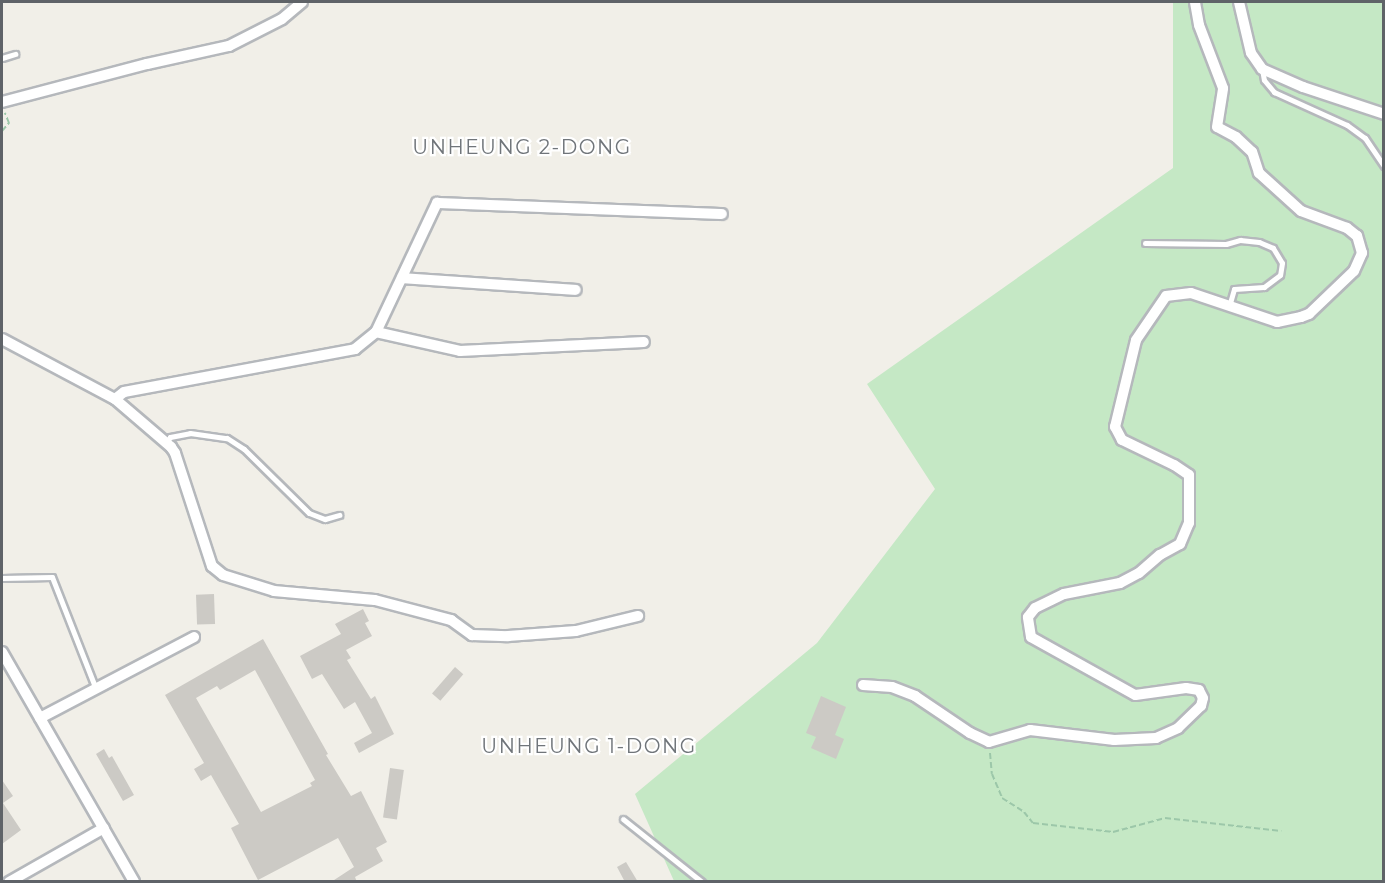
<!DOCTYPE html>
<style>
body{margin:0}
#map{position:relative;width:1385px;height:883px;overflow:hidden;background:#f1efe8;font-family:Montserrat,sans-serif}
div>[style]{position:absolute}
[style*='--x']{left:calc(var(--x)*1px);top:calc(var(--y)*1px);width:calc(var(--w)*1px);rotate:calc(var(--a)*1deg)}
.green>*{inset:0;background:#c5e8c5}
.building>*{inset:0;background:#cccac5;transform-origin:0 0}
.path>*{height:2px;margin-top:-1px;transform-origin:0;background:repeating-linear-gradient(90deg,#9cc7a9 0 6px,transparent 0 9px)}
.roads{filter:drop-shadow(2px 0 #b5b8bc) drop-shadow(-2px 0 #b5b8bc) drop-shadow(0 2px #b5b8bc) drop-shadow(0 -2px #b5b8bc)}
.service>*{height:5px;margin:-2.5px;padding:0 2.5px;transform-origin:2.5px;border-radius:2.5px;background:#fff}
.minor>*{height:10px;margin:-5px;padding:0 5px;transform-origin:5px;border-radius:5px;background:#fff}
span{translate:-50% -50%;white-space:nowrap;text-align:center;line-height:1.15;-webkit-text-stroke:4.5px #fff;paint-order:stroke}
.neighbourhood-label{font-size:20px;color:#70757a;letter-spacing:1.5px}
.frame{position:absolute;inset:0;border:3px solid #5f6368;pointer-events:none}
</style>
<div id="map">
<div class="green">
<div style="clip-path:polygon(1173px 2px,1383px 2px,1383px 881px,674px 881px,635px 794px,817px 643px,935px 489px,867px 384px,1173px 168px)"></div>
</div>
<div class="building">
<div style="left:214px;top:594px;width:30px;height:18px;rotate:88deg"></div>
<div style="clip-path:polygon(363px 609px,369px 621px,365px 623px,372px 636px,346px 650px,351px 658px,347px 660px,371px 699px,375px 696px,394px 734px,359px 753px,354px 743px,372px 733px,355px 702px,344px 709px,322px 674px,312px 679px,300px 656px,341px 634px,335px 624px)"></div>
<div style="clip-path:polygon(evenodd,263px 639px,328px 754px,326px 755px,351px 796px,361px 791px,387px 842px,376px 848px,383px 861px,355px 877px,357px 882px,331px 882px,354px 867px,338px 838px,258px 880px,231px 828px,239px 824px,211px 775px,201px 781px,194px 769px,204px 763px,165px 695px,263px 639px,255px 670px,315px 780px,310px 783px,312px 786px,261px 812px,196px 698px,217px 686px,220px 690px,255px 670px)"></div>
<div style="left:455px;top:667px;width:11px;height:35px;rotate:41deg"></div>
<div style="clip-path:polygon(821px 696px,846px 707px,835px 735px,844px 739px,836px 759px,811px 748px,816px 737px,806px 733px)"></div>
<div style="clip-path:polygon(104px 749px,109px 758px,112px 756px,134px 795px,123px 801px,96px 754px)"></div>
<div style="left:390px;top:768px;width:14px;height:50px;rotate:8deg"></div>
<div style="clip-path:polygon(2px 780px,13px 796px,3px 803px,21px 830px,2px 844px)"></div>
<div style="clip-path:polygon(626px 862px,638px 882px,625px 882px,617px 867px)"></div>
</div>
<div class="path">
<div style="--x:2;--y:131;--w:11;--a:-49"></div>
<div style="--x:9;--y:123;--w:11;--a:-112"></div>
<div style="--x:990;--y:753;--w:21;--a:85"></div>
<div style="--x:992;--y:774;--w:26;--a:67"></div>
<div style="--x:1002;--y:798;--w:26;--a:32"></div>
<div style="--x:1024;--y:812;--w:14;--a:51"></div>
<div style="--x:1033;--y:823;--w:81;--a:6.4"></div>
<div style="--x:1113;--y:832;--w:54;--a:-15.1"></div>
<div style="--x:1165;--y:818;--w:117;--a:6.4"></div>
</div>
<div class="roads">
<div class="service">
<div style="--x:2;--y:58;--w:14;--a:-17"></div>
<div style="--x:1262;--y:69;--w:11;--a:80"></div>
<div style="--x:1264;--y:80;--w:16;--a:50"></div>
<div style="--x:1274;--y:92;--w:80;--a:24.3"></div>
<div style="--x:1347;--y:125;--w:22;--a:36"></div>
<div style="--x:1365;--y:138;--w:34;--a:56"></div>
<div style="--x:1145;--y:243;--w:81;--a:0.7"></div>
<div style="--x:1226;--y:244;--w:15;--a:-16"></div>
<div style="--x:1240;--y:240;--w:19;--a:6"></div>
<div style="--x:1259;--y:242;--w:15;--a:23"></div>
<div style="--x:1273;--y:248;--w:17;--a:59"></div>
<div style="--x:1282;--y:263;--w:12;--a:99"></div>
<div style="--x:1280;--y:275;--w:20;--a:143"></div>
<div style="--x:1264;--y:287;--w:30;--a:176"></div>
<div style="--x:1234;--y:289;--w:19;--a:106"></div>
<div style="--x:166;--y:443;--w:7;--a:-56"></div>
<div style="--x:170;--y:437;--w:20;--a:-11"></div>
<div style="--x:190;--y:433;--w:37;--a:8"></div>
<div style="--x:227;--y:438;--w:20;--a:33"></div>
<div style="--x:244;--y:449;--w:91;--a:44.6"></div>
<div style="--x:309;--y:513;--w:17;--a:21"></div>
<div style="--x:325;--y:519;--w:15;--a:-16"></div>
<div style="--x:2;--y:578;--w:50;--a:-1.1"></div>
<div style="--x:52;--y:577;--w:120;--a:68.6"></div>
<div style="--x:623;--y:819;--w:101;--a:38.6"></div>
</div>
<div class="minor">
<div style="--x:1239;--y:2;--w:52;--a:76.8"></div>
<div style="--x:1251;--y:53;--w:19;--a:55"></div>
<div style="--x:1262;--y:69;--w:45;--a:23.7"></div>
<div style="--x:1303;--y:87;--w:85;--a:18.4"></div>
<div style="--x:2;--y:102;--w:150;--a:-14.7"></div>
<div style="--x:147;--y:64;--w:84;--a:-12.4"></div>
<div style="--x:229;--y:46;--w:59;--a:-27"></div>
<div style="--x:282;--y:19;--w:26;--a:-40"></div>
<div style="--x:402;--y:278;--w:174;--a:3.9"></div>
<div style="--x:376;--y:332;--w:86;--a:12.7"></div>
<div style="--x:460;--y:351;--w:184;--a:-2.8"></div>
<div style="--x:2;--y:339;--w:128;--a:28"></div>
<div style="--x:115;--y:399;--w:74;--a:40.6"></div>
<div style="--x:171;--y:447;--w:7;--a:56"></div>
<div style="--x:175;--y:453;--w:119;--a:71.9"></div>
<div style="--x:212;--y:566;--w:14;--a:39"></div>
<div style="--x:223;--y:575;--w:53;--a:17.4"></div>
<div style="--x:274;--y:591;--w:101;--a:5.1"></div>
<div style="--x:375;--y:600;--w:79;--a:14.7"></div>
<div style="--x:451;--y:620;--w:26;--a:36"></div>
<div style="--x:472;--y:635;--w:36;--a:2"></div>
<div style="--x:508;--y:636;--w:68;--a:-4.2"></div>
<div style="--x:576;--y:631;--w:64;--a:-13.6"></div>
<div style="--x:115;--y:399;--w:11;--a:-38"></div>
<div style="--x:124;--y:392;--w:235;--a:-10.5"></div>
<div style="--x:355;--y:349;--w:27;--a:-39"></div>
<div style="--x:376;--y:332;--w:143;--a:-64.7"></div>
<div style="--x:437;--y:203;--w:285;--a:2.2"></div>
<div style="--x:2;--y:652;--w:265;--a:60.1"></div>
<div style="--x:863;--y:685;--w:29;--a:4"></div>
<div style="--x:892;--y:687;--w:25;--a:21"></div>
<div style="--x:915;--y:696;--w:66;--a:33.9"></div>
<div style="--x:970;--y:733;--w:21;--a:25"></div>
<div style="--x:989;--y:742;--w:43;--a:-16.3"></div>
<div style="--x:1030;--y:730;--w:85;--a:6.8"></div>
<div style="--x:1114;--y:740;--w:42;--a:-2.7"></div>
<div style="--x:1156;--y:738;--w:24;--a:-24"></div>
<div style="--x:1178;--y:728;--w:32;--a:-44"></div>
<div style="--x:1201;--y:706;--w:8;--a:-76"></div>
<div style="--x:1203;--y:698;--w:9;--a:-117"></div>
<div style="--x:1199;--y:690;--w:13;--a:-171"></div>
<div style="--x:1186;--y:688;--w:51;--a:172.2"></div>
<div style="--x:1135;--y:695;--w:119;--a:-150.9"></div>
<div style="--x:1031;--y:637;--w:20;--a:-99"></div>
<div style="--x:1028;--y:617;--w:11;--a:-52"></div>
<div style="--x:1035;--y:608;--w:32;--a:-26"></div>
<div style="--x:1064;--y:594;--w:57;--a:-11.1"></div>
<div style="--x:1120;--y:583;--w:21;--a:-28"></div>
<div style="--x:1139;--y:573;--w:28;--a:-41"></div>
<div style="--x:1160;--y:555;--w:23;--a:-29"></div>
<div style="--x:1180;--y:544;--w:23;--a:-67"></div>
<div style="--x:1189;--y:523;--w:48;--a:-90"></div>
<div style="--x:1189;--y:475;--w:18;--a:-146"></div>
<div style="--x:1174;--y:465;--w:58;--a:-154.3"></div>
<div style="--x:1122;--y:440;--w:15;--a:-118"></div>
<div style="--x:1115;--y:427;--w:89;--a:-76.4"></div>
<div style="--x:1136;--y:340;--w:53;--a:-55.7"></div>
<div style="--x:1166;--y:296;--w:25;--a:-7"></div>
<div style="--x:1191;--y:293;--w:91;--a:18.6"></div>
<div style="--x:1277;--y:322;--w:25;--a:-12"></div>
<div style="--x:1301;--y:317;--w:9;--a:-21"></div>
<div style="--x:1309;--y:314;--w:62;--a:-43.7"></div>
<div style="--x:1354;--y:271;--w:20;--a:-66"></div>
<div style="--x:1362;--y:253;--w:18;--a:-106"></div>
<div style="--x:1357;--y:236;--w:13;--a:-141"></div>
<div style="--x:1347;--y:228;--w:49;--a:-159.7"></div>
<div style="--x:1301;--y:211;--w:57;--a:-137.9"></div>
<div style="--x:1259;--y:173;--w:22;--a:-108"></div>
<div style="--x:1252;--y:152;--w:22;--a:-137"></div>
<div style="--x:1236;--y:137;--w:21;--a:-152"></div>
<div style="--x:1217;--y:127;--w:39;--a:-81"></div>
<div style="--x:1223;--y:88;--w:67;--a:-110.9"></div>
<div style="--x:1199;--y:25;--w:23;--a:-100"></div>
<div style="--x:40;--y:718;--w:174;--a:-27.7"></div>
<div style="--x:9;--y:882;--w:109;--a:-29.6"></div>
</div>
</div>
<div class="neighbourhood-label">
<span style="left:522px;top:147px">UNHEUNG 2-DONG</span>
<span style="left:589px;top:746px">UNHEUNG 1-DONG</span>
</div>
<div class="frame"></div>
</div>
